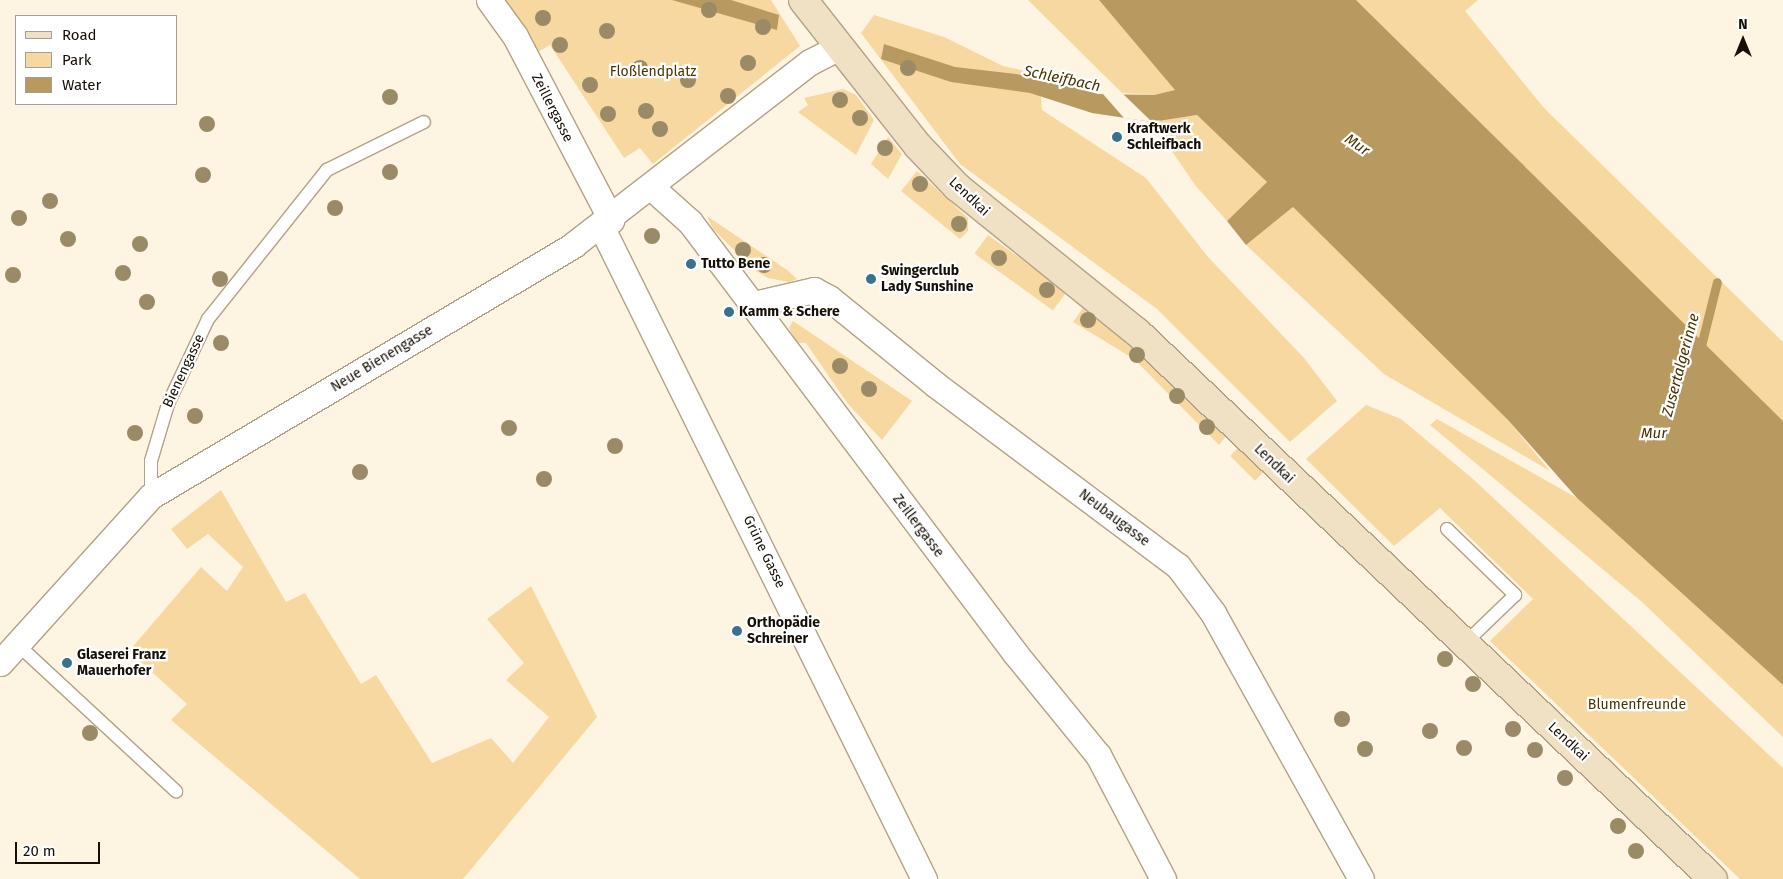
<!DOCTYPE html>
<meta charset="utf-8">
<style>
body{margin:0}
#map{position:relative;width:1783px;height:879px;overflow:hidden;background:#fef4e2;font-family:"Fira Sans",sans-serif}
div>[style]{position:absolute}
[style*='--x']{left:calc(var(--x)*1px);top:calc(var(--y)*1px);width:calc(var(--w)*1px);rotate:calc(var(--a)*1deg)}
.green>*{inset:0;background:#f6d8a0;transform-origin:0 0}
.water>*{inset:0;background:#b89a60}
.pier>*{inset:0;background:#fef4e2}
.stream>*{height:9px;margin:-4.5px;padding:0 4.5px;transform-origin:4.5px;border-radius:4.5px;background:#b89a60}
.roads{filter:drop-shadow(1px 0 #b2a285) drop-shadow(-1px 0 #b2a285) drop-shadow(0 1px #b2a285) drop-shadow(0 -1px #b2a285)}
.lane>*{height:12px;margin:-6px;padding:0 6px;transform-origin:6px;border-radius:6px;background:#fff}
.street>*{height:25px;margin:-12.5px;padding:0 12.5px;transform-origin:12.5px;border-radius:12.5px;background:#fff}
.secondary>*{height:28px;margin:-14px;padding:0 14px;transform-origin:14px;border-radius:14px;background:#f0e1c4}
.trees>*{width:16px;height:16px;margin:-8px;border-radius:50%;background:#9a8a66}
.dots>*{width:14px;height:14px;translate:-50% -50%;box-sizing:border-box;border:2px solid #fff;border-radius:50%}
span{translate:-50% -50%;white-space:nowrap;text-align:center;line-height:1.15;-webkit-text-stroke:4.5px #fff;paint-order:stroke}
.park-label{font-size:14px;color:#483301}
.street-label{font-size:14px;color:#150f06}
.poi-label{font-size:14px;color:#150f06;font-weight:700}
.left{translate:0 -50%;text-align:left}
.water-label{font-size:15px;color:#483301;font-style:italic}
.legend{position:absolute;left:15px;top:15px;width:162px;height:90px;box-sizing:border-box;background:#fff;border:1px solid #a19f9b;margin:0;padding:6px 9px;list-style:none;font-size:15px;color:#150f06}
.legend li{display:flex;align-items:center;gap:10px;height:25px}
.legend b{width:25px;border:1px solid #a19f9b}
.north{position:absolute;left:1718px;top:15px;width:50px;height:50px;-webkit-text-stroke:4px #fff;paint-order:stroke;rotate:0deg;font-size:14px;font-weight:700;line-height:20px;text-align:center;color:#150f06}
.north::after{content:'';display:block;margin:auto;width:18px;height:22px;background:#150f06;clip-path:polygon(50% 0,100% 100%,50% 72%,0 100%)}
.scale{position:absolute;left:15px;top:842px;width:85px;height:22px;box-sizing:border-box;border:2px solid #150f06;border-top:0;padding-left:6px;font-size:15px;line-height:18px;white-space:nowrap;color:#150f06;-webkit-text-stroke:4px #fff;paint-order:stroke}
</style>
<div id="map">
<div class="green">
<div style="clip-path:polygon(503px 0,771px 0,800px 46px,653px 164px,640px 148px,624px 158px,550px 45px,536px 53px)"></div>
<div style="clip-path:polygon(1028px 0,1099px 0,1176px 90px,1154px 95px,1122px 93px)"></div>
<div style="clip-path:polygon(1356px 0,1478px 0,1465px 11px,1544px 108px,1783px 342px,1783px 421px)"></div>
<div style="clip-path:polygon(874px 15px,944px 37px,1003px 66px,1039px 74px,1042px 110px,1146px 178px,1208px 257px,1304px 358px,1337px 401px,1290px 442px,1157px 309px,960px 164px,861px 33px)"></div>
<div style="clip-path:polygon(843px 89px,856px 95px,874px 120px,856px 155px,798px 112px,808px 105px,804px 98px)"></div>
<div style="clip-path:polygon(1197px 115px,1267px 182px,1227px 221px,1195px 185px,1152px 122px)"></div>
<div style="clip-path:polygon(888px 137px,902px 154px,888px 179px,871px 164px)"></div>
<div style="clip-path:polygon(917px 171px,968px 218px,968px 231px,960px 239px,901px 191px)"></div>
<div style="clip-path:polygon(1293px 207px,1508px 420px,1550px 471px,1384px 374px,1246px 245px)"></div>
<div style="clip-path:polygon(707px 216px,787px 270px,797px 279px,789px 282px,768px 278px,753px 269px,713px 229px)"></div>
<div style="left:988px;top:235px;width:97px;height:23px;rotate:36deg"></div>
<div style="clip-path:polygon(1085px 305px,1123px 334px,1227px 435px,1219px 445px,1134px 359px,1073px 322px)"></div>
<div style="clip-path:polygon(793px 321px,912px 401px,882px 440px,848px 404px,806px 343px,797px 343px,789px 328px)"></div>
<div style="clip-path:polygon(1366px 405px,1401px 419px,1473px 479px,1783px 768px,1783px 879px,1740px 879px,1490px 641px,1533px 599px,1440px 508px,1394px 546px,1306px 459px)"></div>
<div style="clip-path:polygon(1437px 419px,1577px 498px,1783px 685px,1783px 737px,1642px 602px,1430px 425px)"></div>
<div style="left:1240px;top:446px;width:35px;height:14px;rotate:45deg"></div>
<div style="clip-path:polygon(221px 490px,286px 602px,305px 593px,361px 684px,376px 675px,432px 763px,491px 738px,513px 763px,549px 717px,506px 680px,524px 663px,487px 619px,531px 586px,597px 717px,463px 879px,360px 879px,171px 720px,187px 704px,129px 651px,201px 567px,227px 591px,243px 567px,208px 534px,187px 549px,171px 529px)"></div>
</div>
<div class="water">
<div style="clip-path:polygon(672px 0,731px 0,779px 15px,777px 30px)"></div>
<div style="clip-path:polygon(1099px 0,1356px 0,1783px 421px,1783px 685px,1577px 498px,1508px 420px,1293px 207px,1246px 245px,1227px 221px,1267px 182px,1197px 115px,1152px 122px,1092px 113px,1030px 93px,951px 82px,881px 59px,884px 44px,955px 67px,1032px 76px,1098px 94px,1154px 95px,1175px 90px)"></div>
</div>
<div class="pier">
<div style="clip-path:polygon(1122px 93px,1152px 122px,1124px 118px,1103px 94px)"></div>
</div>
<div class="stream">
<div style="--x:1699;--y:354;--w:74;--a:-76"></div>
</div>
<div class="roads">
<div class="lane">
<div style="--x:151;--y:496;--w:35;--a:-90"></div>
<div style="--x:151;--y:461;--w:59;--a:-73.4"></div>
<div style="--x:168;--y:404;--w:94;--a:-64.8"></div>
<div style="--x:208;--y:319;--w:191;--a:-51.4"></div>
<div style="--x:327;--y:170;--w:108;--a:-26.3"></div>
<div style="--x:1447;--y:529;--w:95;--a:44.1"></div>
<div style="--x:1515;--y:595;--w:71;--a:136.1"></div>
<div style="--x:17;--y:644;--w:217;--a:42.8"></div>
</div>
<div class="street">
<div style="--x:489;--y:0;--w:44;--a:54.2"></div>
<div style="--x:515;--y:36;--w:208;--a:62.4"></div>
<div style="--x:652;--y:188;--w:51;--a:41.8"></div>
<div style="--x:690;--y:222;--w:540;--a:52.98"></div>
<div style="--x:1015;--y:653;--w:132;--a:50.9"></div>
<div style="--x:1098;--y:755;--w:140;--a:62.3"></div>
<div style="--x:601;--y:226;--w:729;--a:63.68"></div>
<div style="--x:750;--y:305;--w:66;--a:-13.2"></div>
<div style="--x:814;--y:290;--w:17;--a:28"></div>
<div style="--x:829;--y:298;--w:138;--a:39.1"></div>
<div style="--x:936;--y:385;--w:302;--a:36.8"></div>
<div style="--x:1178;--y:566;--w:59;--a:53.3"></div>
<div style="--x:1213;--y:613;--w:304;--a:60.9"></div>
<div style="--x:0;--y:663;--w:225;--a:-47.9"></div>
<div style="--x:151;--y:496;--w:491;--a:-30.7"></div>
<div style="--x:573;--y:245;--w:299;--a:-37.7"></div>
<div style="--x:810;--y:62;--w:31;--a:-27"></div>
</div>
<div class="secondary">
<div style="--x:803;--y:0;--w:186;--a:51.8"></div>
<div style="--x:918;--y:146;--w:57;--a:46.4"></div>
<div style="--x:957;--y:187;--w:231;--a:38.9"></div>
<div style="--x:1137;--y:332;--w:794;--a:43.52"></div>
</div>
</div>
<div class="trees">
<div style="left:709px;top:10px"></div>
<div style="left:543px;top:18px"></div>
<div style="left:763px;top:27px"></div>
<div style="left:607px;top:31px"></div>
<div style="left:560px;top:45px"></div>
<div style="left:748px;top:63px"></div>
<div style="left:640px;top:68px"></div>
<div style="left:908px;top:68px"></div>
<div style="left:688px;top:80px"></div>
<div style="left:590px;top:85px"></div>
<div style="left:728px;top:96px"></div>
<div style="left:390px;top:97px"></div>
<div style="left:840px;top:100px"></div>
<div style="left:646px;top:111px"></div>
<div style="left:608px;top:114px"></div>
<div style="left:860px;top:118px"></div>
<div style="left:207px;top:124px"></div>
<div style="left:660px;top:129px"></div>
<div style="left:885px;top:148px"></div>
<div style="left:390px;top:172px"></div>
<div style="left:203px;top:175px"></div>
<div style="left:920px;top:184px"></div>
<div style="left:50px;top:201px"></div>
<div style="left:335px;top:208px"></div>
<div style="left:19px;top:218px"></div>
<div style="left:959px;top:224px"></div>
<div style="left:652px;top:236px"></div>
<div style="left:68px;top:239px"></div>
<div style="left:140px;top:244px"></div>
<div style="left:743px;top:250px"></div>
<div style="left:999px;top:258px"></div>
<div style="left:764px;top:265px"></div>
<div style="left:123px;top:273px"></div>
<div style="left:13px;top:275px"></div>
<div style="left:220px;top:279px"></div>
<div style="left:1047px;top:290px"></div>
<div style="left:147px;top:302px"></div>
<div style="left:1088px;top:320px"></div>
<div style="left:221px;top:343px"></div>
<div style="left:1137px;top:355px"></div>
<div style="left:840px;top:366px"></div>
<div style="left:869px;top:389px"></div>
<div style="left:1177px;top:396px"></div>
<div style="left:195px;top:416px"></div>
<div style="left:1207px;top:427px"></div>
<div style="left:509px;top:428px"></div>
<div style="left:135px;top:433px"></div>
<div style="left:615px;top:446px"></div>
<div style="left:360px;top:472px"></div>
<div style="left:544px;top:479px"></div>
<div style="left:1445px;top:659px"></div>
<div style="left:1473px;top:684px"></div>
<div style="left:1342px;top:719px"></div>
<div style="left:1513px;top:729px"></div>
<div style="left:1430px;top:731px"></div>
<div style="left:90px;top:733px"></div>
<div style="left:1464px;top:748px"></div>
<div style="left:1365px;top:749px"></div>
<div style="left:1535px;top:750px"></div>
<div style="left:1565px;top:778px"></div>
<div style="left:1618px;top:826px"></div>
<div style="left:1636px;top:851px"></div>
</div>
<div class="dots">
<div style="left:1117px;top:137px;background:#3a718c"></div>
<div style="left:691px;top:264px;background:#3a718c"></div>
<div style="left:871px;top:279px;background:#3a718c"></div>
<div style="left:729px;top:312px;background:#3a718c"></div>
<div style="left:737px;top:631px;background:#3a718c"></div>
<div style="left:67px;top:663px;background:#3a718c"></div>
</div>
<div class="park-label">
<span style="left:653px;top:72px">Floßlendplatz</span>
<span style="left:1637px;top:705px">Blumenfreunde</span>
</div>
<div class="street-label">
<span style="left:552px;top:108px;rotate:63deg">Zeillergasse</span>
<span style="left:969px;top:197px;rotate:43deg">Lendkai</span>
<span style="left:382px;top:359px;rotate:-31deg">Neue Bienengasse</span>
<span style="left:184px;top:371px;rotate:-65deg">Bienengasse</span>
<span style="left:1274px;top:464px;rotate:44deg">Lendkai</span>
<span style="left:1114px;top:518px;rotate:37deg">Neubaugasse</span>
<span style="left:918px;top:526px;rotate:53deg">Zeillergasse</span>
<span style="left:764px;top:552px;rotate:64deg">Grüne Gasse</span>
<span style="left:1568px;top:742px;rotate:43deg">Lendkai</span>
</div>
<div class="poi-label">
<span class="left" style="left:1127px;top:137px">Kraftwerk<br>Schleifbach</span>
<span class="left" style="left:701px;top:264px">Tutto Bene</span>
<span class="left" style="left:881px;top:279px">Swingerclub<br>Lady Sunshine</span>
<span class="left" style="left:739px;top:312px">Kamm &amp; Schere</span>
<span class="left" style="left:747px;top:631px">Orthopädie<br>Schreiner</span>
<span class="left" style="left:77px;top:663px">Glaserei Franz<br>Mauerhofer</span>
</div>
<div class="water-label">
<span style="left:1062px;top:79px;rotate:12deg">Schleifbach</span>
<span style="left:1357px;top:145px;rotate:35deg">Mur</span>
<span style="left:1681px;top:365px;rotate:-75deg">Zusertalgerinne</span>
<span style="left:1654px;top:434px">Mur</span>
</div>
<ul class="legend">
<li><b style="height:6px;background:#f0e1c4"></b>Road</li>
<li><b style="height:14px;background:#f6d8a0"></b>Park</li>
<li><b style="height:14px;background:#b89a60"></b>Water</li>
</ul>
<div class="north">N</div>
<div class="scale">20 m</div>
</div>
